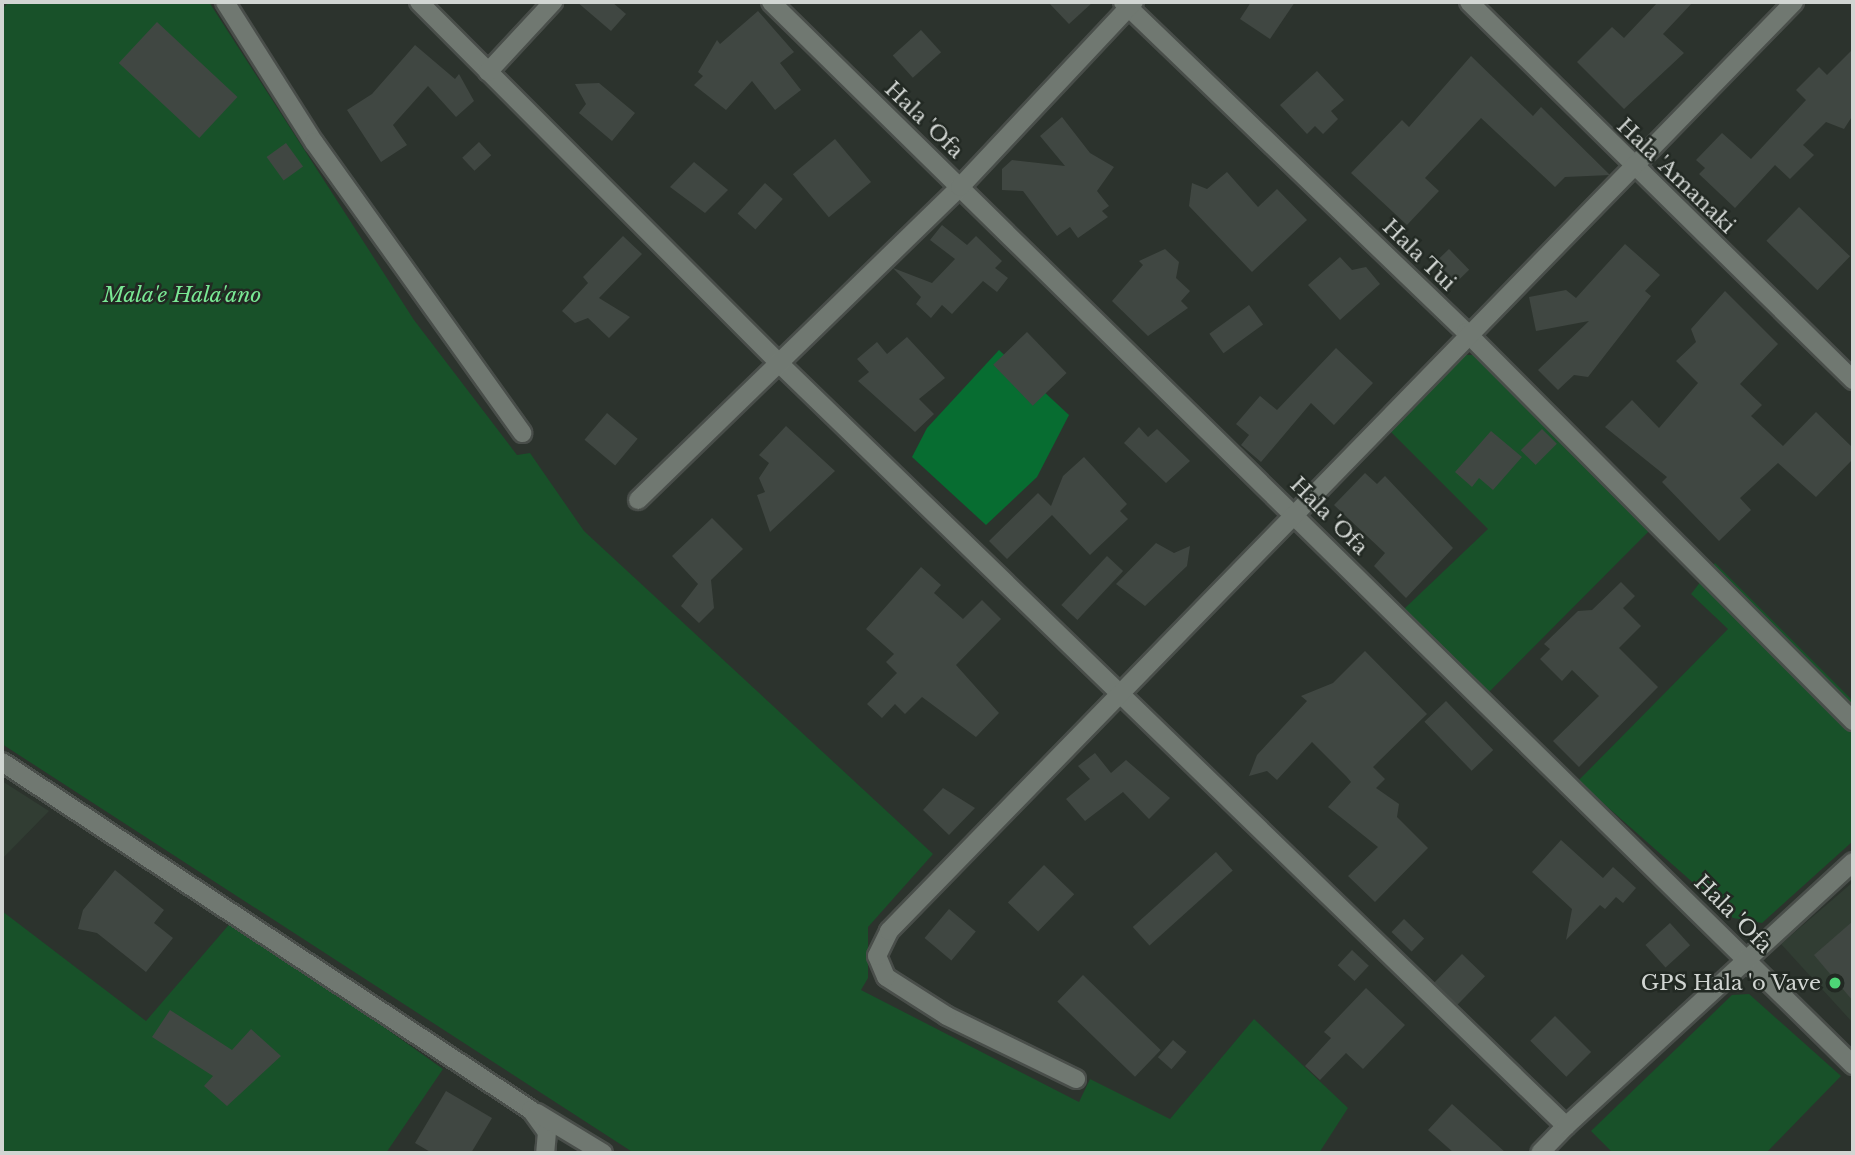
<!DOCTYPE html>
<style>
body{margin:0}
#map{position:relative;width:1855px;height:1155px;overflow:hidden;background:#2c332d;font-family:"Libre Baskerville",serif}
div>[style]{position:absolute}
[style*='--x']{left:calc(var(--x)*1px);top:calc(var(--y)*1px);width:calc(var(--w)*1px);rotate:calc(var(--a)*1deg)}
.built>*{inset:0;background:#313d33}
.green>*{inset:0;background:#185129}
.water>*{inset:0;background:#076d31}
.building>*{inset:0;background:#404742;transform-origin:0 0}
.roads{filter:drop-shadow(2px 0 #494e4a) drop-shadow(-2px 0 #494e4a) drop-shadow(0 2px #494e4a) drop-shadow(0 -2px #494e4a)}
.minor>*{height:18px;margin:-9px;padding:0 9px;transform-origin:9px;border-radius:9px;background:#707871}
.dots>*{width:19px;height:19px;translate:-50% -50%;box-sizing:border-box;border:4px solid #222923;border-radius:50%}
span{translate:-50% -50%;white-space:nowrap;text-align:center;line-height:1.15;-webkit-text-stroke:5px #222923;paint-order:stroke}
.street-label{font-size:21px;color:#d1d5d2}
.park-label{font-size:21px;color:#79e894;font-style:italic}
.poi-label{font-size:21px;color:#d1d5d2}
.right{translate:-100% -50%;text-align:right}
.frame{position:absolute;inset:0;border:4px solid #d1d5d2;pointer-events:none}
</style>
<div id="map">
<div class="built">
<div style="clip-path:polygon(2px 781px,49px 811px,2px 859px)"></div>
<div style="clip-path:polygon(1853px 882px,1853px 1023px,1781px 944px)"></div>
</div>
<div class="green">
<div style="clip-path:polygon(9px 2px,209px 2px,414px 320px,517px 455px,530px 453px,584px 531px,933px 854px,868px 927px,868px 978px,861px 990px,1079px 1102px,1090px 1079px,1170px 1119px,1254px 1019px,1348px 1108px,1319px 1153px,634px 1153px,2px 744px,2px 9px)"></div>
<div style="clip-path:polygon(1460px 355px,1476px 355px,1651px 529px,1489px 692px,1404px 609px,1488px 529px,1388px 429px)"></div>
<div style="clip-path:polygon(1715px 563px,1853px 701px,1853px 841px,1762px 923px,1733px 918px,1578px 781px,1728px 629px,1691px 594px)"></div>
<div style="clip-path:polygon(2px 911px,146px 1021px,233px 920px,443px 1069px,386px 1153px,2px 1153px)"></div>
<div style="clip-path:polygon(1749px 994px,1841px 1076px,1766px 1153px,1613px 1153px,1591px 1131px,1732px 995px)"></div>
</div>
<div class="water">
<div style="clip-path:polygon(999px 350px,1069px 415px,1037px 477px,986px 525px,912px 457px,927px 428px)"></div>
</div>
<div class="building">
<div style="clip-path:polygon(577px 2px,612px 2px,626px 14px,611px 31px)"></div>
<div style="clip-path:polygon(1048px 2px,1093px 2px,1069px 24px)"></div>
<div style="clip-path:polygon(1251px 2px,1295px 2px,1270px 39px,1240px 19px)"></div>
<div style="clip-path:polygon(1658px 2px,1693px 2px,1663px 34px,1684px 53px,1624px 109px,1577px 62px,1612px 27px,1624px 38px)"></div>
<div style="clip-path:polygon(758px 11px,794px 52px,780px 63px,801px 90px,775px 110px,752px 81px,726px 110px,694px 85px,703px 76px,698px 72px,717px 40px,720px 44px)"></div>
<div style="left:157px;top:22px;width:110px;height:56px;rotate:43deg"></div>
<div style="left:921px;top:30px;width:30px;height:38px;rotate:48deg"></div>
<div style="clip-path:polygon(415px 45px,455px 79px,459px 74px,474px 101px,456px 117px,428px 86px,393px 125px,407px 145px,381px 162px,347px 110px,372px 94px)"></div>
<div style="clip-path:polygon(1853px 49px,1853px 115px,1844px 129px,1826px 122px,1803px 145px,1814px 155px,1790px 179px,1775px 165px,1735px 208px,1699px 174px,1705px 168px,1696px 160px,1722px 133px,1751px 159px,1806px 100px,1796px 90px,1819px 67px,1827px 75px)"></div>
<div style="clip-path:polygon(1471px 56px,1533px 116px,1541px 107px,1610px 175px,1565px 177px,1555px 187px,1481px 118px,1425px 178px,1439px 191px,1407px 225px,1351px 173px,1402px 120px,1409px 127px)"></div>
<div style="clip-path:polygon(1317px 71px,1344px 100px,1331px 111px,1338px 119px,1323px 134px,1315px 126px,1307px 134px,1280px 105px)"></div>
<div style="clip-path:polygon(599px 83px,635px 113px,612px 141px,579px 113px,586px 104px,575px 84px)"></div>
<div style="clip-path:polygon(1062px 117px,1090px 153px,1114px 167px,1097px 191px,1109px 206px,1102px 211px,1108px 217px,1078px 238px,1070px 227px,1057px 236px,1023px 191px,1002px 190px,1002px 169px,1012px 160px,1065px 166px,1040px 136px)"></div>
<div style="left:835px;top:139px;width:56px;height:55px;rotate:50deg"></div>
<div style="left:479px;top:142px;width:18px;height:23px;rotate:47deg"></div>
<div style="left:286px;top:143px;width:29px;height:24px;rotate:54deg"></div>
<div style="clip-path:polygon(694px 162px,728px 190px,705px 213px,670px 187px)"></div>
<div style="clip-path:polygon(1227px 172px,1258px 207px,1277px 189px,1307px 220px,1252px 272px,1189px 206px,1192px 183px,1207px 189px)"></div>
<div style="left:765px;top:183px;width:24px;height:41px;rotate:42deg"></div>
<div style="left:1799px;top:207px;width:71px;height:47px;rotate:44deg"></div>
<div style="clip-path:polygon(942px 225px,967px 245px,976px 236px,1002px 261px,995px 268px,1008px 278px,997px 292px,983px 281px,952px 314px,942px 305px,931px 318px,916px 304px,921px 297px,893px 268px,932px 283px,955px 259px,930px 240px)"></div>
<div style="clip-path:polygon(623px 236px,642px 254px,599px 298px,630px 317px,609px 338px,588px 318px,575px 323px,562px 311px,588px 283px,583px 277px)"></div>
<div style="clip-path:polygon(1625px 244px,1660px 275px,1645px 291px,1651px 296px,1588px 377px,1574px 375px,1558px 390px,1538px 370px,1589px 321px,1536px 331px,1529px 297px,1566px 290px,1576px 298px)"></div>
<div style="clip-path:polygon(1165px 249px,1179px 262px,1176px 278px,1190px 291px,1181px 301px,1188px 308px,1148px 336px,1112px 301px,1143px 265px,1139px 261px)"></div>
<div style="left:1449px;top:249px;width:29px;height:21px;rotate:46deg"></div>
<div style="clip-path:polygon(1340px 257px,1352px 270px,1366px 267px,1380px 284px,1340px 320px,1308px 285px)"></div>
<div style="clip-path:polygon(1725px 291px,1778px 344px,1740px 384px,1762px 405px,1751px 416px,1783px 446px,1816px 412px,1853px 448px,1853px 459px,1816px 497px,1778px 463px,1740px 498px,1751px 510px,1719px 541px,1662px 482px,1667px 477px,1605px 427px,1632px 400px,1659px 428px,1698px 383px,1676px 361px,1696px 342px,1691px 329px)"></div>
<div style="left:1249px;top:305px;width:24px;height:49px;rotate:54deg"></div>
<div style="left:1027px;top:332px;width:57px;height:47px;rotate:46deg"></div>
<div style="clip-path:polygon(907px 337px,945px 378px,919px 399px,934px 414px,915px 432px,858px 381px,869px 372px,857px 359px,877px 342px,887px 354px)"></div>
<div style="clip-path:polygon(1336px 348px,1373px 383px,1334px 425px,1311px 403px,1261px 462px,1241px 445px,1249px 435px,1236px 424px,1260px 396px,1277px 410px)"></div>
<div style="left:607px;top:413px;width:40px;height:35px;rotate:40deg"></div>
<div style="clip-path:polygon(786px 426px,835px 471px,770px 532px,757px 495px,765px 492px,759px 478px,769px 463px,759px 455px)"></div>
<div style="clip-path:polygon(1139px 427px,1148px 437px,1157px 429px,1190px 461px,1166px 483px,1124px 443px)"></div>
<div style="left:1542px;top:429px;width:21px;height:30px;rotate:45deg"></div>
<div style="clip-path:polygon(1491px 431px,1522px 457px,1493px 490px,1479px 478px,1472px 487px,1455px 472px)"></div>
<div style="clip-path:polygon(1084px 457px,1127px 504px,1120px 511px,1128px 519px,1090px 555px,1052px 515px,1007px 559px,989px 541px,1038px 493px,1051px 506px,1063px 476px)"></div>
<div style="clip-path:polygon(1365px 473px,1377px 484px,1385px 476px,1453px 548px,1406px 598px,1374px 566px,1385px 553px,1334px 505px)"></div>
<div style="clip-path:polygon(712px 518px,743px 549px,711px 580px,714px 608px,699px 623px,681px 606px,698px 584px,672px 556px)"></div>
<div style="clip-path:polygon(1156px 543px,1174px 553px,1190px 546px,1187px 566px,1145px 606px,1116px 584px)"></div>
<div style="left:1107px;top:556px;width:22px;height:67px;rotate:43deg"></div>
<div style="clip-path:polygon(921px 567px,941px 585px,934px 593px,963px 619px,982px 600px,1001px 619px,956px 665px,999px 713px,976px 737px,922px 697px,905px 714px,895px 704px,882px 718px,867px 704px,897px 673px,886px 662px,894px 654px,866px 629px)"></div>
<div style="clip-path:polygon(1621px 582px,1635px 596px,1623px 608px,1641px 626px,1619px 648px,1658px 687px,1579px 767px,1553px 741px,1599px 696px,1572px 670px,1562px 681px,1540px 659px,1550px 649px,1544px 644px,1578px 611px,1592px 610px)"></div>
<div style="clip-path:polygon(1365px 651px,1427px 714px,1373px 767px,1385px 779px,1376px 788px,1399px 804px,1397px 817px,1428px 848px,1375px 902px,1348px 876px,1378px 847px,1328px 807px,1351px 782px,1346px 776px,1312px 742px,1277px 780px,1267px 771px,1249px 776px,1257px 755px,1307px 701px,1301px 696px,1333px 683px)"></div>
<div style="left:1446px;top:701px;width:68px;height:30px;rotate:46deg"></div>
<div style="clip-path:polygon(1095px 753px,1111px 773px,1126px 760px,1170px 798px,1149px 819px,1123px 792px,1085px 821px,1066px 799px,1090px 779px,1078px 766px)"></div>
<div style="clip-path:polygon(943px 788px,975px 808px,949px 835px,923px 810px)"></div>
<div style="clip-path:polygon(1561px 840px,1603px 878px,1613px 867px,1636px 888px,1623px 903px,1616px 897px,1605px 909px,1600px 905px,1566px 940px,1572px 909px,1532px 872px)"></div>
<div style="left:1216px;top:852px;width:25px;height:112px;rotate:48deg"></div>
<div style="left:1044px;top:865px;width:42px;height:52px;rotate:44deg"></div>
<div style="clip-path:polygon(115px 870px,164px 910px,154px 923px,173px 938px,146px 972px,97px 933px,78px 929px,83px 910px)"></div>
<div style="left:949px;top:909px;width:35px;height:38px;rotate:40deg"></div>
<div style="left:1404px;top:919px;width:28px;height:18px;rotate:44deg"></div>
<div style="clip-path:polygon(1853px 921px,1853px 1001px,1814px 955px)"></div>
<div style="left:1670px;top:923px;width:30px;height:33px;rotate:48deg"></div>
<div style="left:1352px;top:950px;width:23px;height:21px;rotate:43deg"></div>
<div style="left:1462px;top:954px;width:32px;height:40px;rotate:44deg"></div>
<div style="left:1083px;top:975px;width:108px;height:37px;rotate:44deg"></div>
<div style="clip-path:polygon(1366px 988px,1405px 1025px,1363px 1069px,1346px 1053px,1320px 1080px,1305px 1066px,1331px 1038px,1324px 1032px)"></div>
<div style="clip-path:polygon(170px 1010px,232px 1050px,251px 1029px,281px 1056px,227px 1106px,204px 1086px,213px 1076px,152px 1037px)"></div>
<div style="left:1555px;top:1016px;width:51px;height:35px;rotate:45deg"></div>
<div style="left:1173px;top:1040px;width:18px;height:23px;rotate:41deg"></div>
<div style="clip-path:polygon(446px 1091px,492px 1118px,471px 1153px,432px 1153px,415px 1143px)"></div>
<div style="clip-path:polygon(1452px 1104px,1506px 1153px,1454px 1153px,1428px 1130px)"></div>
</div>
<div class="roads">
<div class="minor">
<div style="--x:225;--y:2;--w:166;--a:57.6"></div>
<div style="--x:314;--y:142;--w:358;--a:54.4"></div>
<div style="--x:419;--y:2;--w:514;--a:45.08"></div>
<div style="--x:782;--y:366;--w:1092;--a:44.11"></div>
<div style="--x:1566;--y:1126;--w:37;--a:134"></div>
<div style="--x:771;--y:2;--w:1517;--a:44.49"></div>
<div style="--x:1123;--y:2;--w:476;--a:43.9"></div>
<div style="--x:1466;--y:332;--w:549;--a:45.15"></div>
<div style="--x:1469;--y:2;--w:539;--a:44.55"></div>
<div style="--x:488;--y:72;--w:96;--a:-47.1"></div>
<div style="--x:638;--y:500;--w:449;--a:-44.2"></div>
<div style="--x:960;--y:187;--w:254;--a:-46.8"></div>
<div style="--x:2;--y:762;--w:633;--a:33.34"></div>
<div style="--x:531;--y:1110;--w:27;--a:54"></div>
<div style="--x:547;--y:1132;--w:21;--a:95"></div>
<div style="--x:1076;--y:1079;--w:144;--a:-154"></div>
<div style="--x:947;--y:1016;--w:72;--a:-147.4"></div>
<div style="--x:886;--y:977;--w:23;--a:-113"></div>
<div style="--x:877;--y:956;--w:28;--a:-64"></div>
<div style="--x:889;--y:931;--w:1297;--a:-45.75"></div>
<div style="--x:537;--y:1113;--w:77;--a:31.2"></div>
<div style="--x:1566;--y:1126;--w:390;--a:-42.6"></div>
</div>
</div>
<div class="dots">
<div style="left:1835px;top:983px;background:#4dd676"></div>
</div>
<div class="street-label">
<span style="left:924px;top:120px;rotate:44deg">Hala 'Ofa</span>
<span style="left:1676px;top:176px;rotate:44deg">Hala 'Amanaki</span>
<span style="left:1419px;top:255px;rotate:44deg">Hala Tui</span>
<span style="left:1329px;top:516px;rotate:45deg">Hala 'Ofa</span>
<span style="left:1733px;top:914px;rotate:45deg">Hala 'Ofa</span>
</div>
<div class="park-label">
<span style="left:182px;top:295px">Mala'e Hala'ano</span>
</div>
<div class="poi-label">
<span class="right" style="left:1821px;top:983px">GPS Hala 'o Vave</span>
</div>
<div class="frame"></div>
</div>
